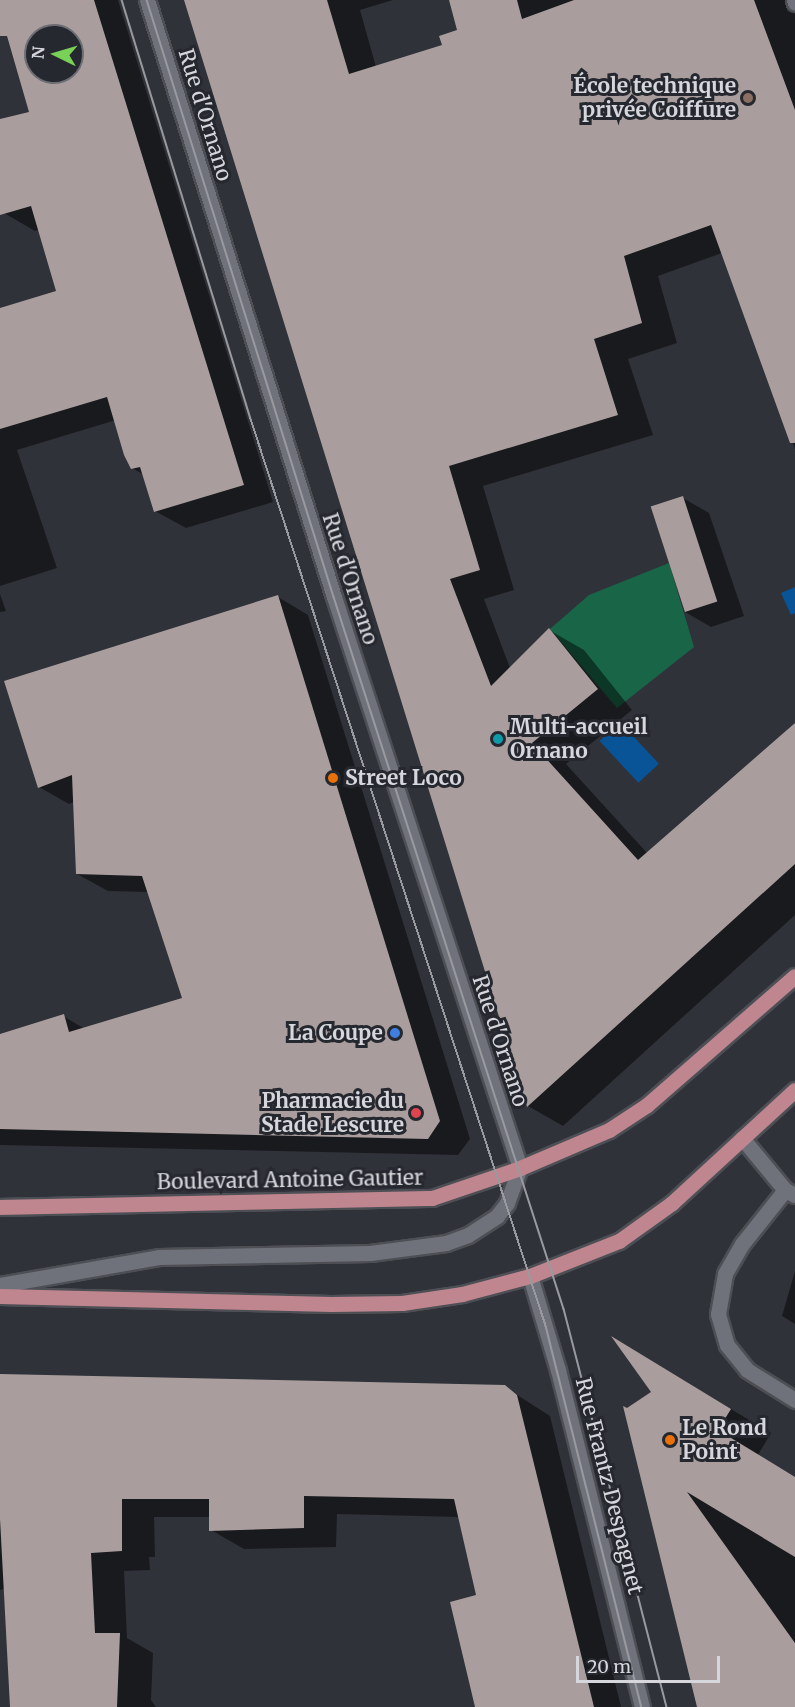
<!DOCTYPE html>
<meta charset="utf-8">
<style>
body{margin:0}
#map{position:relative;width:795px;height:1707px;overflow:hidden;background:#303239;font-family:Merriweather,serif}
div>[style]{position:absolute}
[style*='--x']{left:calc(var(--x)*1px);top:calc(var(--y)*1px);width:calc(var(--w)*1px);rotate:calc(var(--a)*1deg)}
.green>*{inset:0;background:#186647}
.water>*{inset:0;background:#085496;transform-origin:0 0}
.shadow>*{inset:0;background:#0007}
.building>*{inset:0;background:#a99e9d;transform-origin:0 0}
.roads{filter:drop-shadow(2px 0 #4d4f55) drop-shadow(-2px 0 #4d4f55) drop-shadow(0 2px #4d4f55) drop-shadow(0 -2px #4d4f55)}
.minor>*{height:15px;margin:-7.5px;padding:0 7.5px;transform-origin:7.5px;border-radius:7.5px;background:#70727b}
.primary>*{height:15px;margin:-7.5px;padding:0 7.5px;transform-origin:7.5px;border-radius:7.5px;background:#c0868f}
.tram>*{height:1.5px;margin:-0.75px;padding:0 0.75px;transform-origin:0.75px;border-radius:0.75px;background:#999aa0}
.dots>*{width:16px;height:16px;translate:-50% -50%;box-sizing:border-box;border:3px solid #26282f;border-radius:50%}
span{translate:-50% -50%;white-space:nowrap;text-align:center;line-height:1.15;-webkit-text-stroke:6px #26282f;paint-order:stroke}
.poi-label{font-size:21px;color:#d6d7dc;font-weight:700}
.right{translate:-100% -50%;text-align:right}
.left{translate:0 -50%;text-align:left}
.street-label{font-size:21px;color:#d6d7dc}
.north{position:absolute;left:24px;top:24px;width:60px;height:60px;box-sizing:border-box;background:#26282f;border:2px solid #6c6e74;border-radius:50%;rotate:275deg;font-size:16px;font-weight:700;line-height:24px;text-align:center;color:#d6d7dc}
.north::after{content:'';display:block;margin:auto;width:21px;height:27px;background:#79d157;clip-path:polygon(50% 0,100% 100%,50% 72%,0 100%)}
.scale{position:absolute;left:576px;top:1656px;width:144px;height:27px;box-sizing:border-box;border:3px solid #d6d7dc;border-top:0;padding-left:8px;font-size:18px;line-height:21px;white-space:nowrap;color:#d6d7dc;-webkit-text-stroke:4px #26282f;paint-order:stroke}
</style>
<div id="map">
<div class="green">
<div style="clip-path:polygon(669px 563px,694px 647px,617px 708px,550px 629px,589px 595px)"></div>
</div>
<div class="water">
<div style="clip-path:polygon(795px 587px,795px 613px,791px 615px,781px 593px)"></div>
<div style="left:620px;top:722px;width:57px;height:28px;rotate:47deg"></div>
</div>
<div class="shadow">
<div style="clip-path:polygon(evenodd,0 0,118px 0,273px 502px,186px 528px,155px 511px,144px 475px,132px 468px,116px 420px,17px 450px,57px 568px,0 586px,0 309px,58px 292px,40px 229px,35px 231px,4px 213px,0 200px,0 121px,31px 113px,6px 27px,0 24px,0 0,36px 36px,72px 36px,72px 72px,36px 72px,36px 36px)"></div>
<div style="clip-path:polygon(185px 0,393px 0,360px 10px,376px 67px,443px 46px,459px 31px,450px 0,795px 0,795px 449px,722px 253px,658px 276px,677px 343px,628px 359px,653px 435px,483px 486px,514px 590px,484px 599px,510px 668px,549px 630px,584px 650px,632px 710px,566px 764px,648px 854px,795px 724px,795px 915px,563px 1126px,528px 1106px)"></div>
<div style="clip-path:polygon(683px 498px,709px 513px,744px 616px,711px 627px,685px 612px)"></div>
<div style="clip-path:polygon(0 594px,6px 611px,0 612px)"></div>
<div style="clip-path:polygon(278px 597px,308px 615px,470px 1139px,458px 1155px,0 1145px,0 1040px,63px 1016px,85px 1029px,184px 999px,149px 892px,108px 891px,77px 874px,74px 802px,69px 804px,39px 787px)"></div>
<div style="clip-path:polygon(795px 1271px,795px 1324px,782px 1316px)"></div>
<div style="clip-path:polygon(652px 1362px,771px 1433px,758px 1455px,795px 1478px,795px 1707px,698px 1707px,653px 1393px)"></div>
<div style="clip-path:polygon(0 1376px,505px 1387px,550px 1416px,621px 1707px,477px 1707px,478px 1596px,459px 1517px,337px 1514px,336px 1547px,244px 1549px,211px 1530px,211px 1517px,154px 1517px,155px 1557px,149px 1557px,150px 1570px,124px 1571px,127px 1638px,153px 1653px,151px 1700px,156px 1707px,11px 1707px,4px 1589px,0 1590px)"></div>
</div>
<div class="building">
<div style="clip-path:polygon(evenodd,0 0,94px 0,244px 485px,154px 512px,140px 467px,131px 469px,124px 455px,107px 397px,0 429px,0 308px,56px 291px,31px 206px,0 215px,0 119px,29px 112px,7px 36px,0 36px,0 0,36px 36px,72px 36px,72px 72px,36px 72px,36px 36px)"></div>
<div style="clip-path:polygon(184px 0,327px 0,349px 74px,442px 45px,439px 36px,457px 30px,449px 0,517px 0,522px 19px,574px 0,754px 0,795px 110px,795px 443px,790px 443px,711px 225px,624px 256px,642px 323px,594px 339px,618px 415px,449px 466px,480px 570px,450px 579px,491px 686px,549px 628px,598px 689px,532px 743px,638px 860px,795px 723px,795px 864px,527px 1107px)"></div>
<div style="left:683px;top:496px;width:111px;height:34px;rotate:72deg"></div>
<div style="clip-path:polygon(278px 595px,440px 1121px,428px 1139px,0 1129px,0 1034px,64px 1014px,69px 1032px,182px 998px,142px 876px,76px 874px,72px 775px,38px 788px,4px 681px)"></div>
<div style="clip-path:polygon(611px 1336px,731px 1409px,718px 1430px,795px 1477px,795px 1557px,687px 1492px,795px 1643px,795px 1707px,697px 1707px,623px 1406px,627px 1408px,651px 1392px)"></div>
<div style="clip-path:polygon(0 1374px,505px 1385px,517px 1395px,594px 1707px,475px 1707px,450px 1602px,476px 1595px,454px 1499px,304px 1496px,304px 1528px,209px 1531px,209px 1499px,122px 1499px,122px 1551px,91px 1553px,95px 1633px,120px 1633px,117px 1707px,10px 1707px,0 1519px)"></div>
</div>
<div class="roads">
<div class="minor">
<div style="--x:794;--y:0;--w:3;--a:72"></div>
<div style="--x:742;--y:1138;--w:67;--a:50.4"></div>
<div style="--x:785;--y:1190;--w:11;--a:27"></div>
<div style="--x:785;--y:1190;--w:69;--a:128.5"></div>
<div style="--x:742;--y:1244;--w:34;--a:120"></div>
<div style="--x:725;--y:1274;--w:41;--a:99.9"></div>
<div style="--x:718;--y:1314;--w:32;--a:74"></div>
<div style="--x:727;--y:1345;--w:32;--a:51"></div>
<div style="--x:747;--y:1370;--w:57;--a:32"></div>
<div style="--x:530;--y:1276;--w:98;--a:73.4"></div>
<div style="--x:558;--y:1370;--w:347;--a:76"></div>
<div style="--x:0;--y:1285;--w:161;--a:-10"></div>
<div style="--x:159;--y:1257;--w:211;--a:-1.1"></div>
<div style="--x:370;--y:1253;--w:77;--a:-7.5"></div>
<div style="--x:446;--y:1243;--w:23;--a:-20"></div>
<div style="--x:468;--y:1235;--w:35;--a:-33"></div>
<div style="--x:497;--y:1216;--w:16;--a:-52"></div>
<div style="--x:507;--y:1203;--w:37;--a:-70"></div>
<div style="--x:520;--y:1168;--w:601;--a:-108.04"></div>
<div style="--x:334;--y:597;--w:626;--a:-107.39"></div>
</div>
<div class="primary">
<div style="--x:0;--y:1207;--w:432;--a:-1.2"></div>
<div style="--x:432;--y:1198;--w:93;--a:-18.8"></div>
<div style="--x:520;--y:1168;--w:97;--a:-23.1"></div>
<div style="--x:609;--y:1130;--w:45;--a:-33.3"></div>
<div style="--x:647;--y:1105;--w:196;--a:-41.1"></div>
<div style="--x:0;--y:1296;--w:331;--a:1.4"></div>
<div style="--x:331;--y:1304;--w:71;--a:-0.8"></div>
<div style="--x:402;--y:1303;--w:61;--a:-8.5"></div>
<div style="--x:462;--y:1294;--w:70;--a:-14.8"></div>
<div style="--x:530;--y:1276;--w:96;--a:-21.5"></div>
<div style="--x:619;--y:1241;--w:65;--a:-35.6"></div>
<div style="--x:672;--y:1203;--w:167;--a:-42.6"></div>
</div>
</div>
<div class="tram">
<div style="--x:122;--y:0;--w:438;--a:72.9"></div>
<div style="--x:251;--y:419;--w:954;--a:71.98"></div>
<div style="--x:546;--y:1326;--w:393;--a:75.9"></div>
<div style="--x:147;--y:0;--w:626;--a:72.61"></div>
<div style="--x:334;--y:597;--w:748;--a:72.1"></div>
<div style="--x:564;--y:1309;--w:411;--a:75.5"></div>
</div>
<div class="dots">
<div style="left:748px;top:98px;background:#8d6e63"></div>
<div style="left:498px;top:739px;background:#0f9aa8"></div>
<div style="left:333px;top:778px;background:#e8710a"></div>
<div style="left:395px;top:1033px;background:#3f7fe0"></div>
<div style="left:416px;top:1113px;background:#e0444e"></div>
<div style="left:670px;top:1440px;background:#e8710a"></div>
</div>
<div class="poi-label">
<span class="right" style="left:736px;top:98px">École technique<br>privée Coiffure</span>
<span class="left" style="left:510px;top:739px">Multi-accueil<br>Ornano</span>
<span class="left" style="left:345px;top:778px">Street Loco</span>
<span class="right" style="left:383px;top:1033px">La Coupe</span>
<span class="right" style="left:404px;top:1113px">Pharmacie du<br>Stade Lescure</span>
<span class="left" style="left:682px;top:1440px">Le Rond<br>Point</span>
</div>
<div class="street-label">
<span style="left:205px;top:115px;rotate:73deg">Rue d'Ornano</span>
<span style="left:350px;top:579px;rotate:72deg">Rue d'Ornano</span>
<span style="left:500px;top:1041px;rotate:72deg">Rue d'Ornano</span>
<span style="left:290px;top:1180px;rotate:-1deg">Boulevard Antoine Gautier</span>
<span style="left:609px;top:1486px;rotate:76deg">Rue Frantz Despagnet</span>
</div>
<div class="north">N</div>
<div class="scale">20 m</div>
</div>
